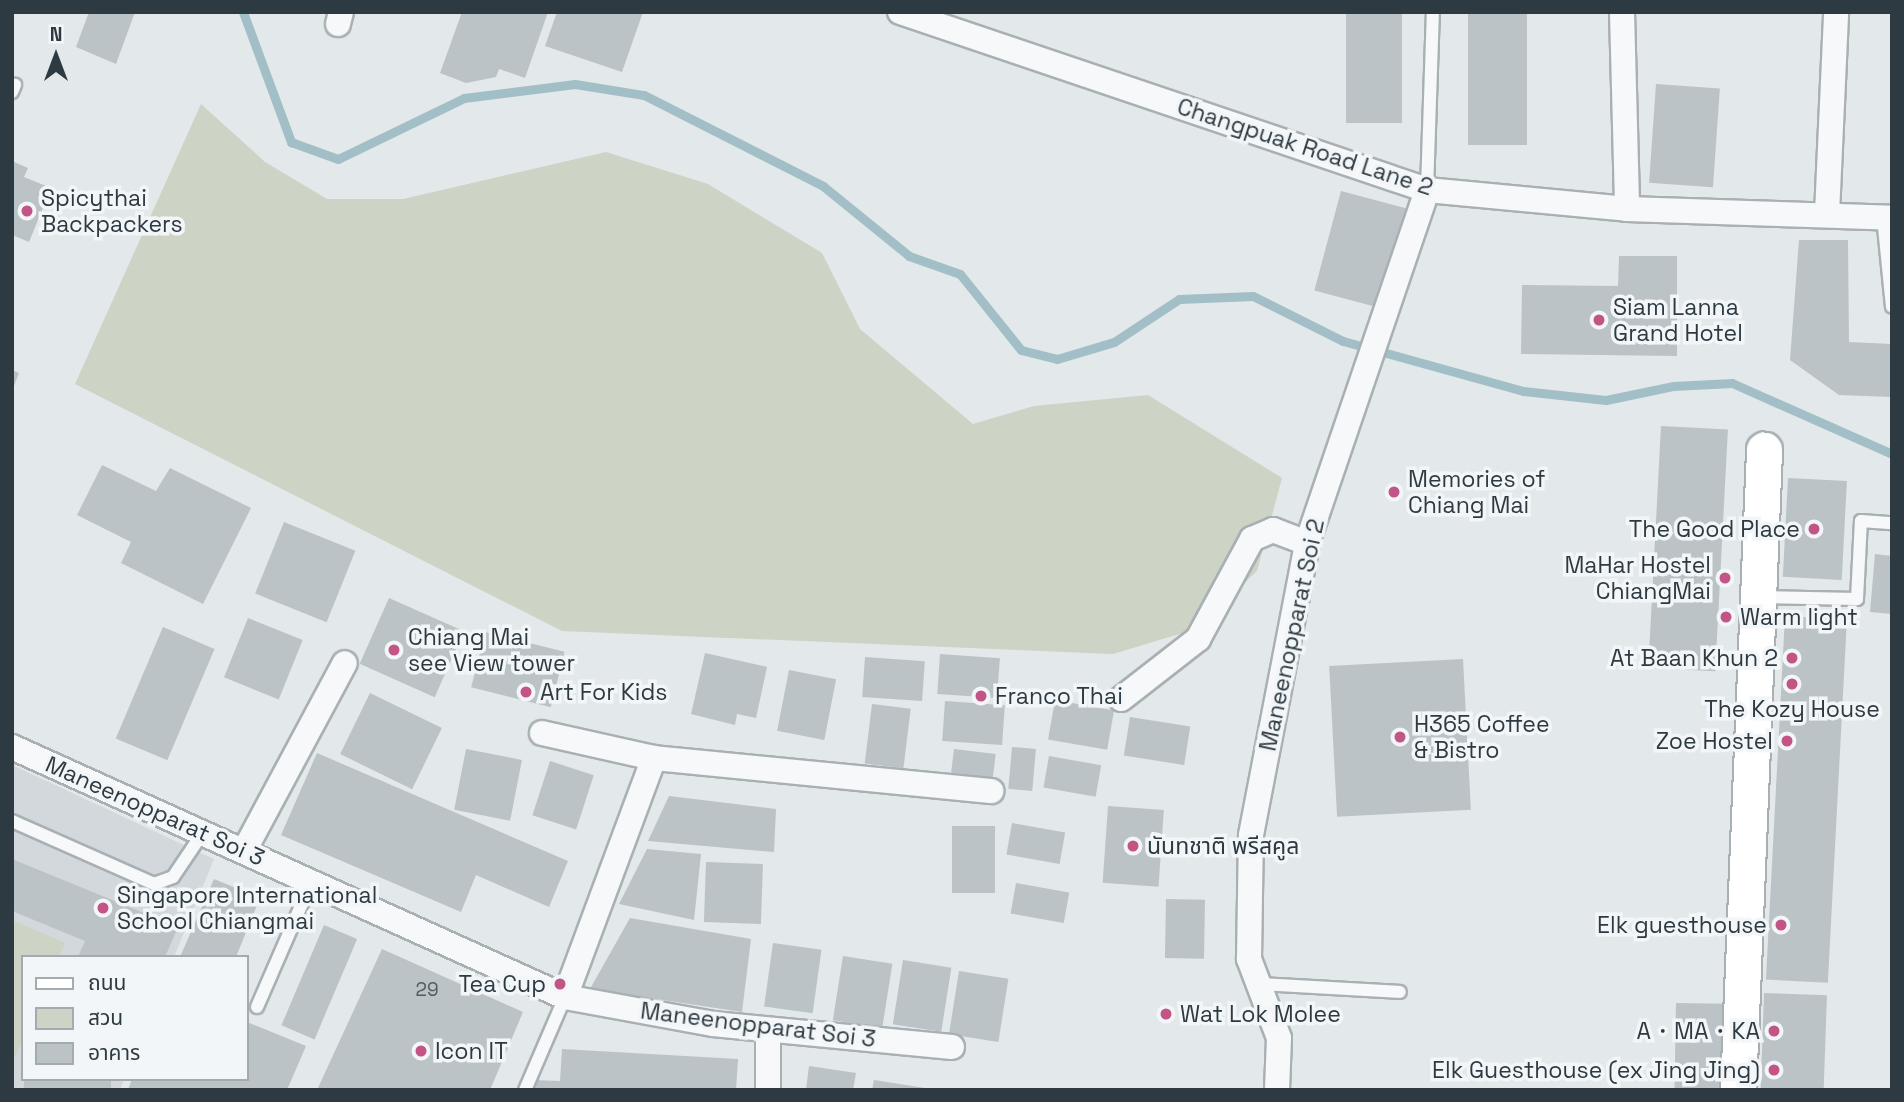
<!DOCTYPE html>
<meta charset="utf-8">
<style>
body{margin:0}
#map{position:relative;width:1904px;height:1102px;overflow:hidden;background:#e3e8ea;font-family:"Space Grotesk","Noto Sans Thai",sans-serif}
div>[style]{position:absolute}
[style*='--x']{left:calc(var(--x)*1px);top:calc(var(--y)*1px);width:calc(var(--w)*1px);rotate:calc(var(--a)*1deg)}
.built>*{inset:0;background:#d2d8dc}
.green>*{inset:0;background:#cdd3c5}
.stream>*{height:9px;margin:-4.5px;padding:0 4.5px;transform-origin:4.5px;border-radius:4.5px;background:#a2bfc7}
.building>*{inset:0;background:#bbc3c6;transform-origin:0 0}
.roads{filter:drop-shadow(2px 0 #a9b0b4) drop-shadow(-2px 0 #a9b0b4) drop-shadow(0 2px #a9b0b4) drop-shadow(0 -2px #a9b0b4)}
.lane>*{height:12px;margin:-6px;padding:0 6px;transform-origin:6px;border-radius:6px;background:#f6f8f9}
.street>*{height:24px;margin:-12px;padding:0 12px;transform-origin:12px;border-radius:12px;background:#f6f8f9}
.secondary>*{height:35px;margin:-17.5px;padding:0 17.5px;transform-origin:17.5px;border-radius:17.5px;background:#fff}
.dots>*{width:19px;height:19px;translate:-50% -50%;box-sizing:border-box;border:4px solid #f3f6f8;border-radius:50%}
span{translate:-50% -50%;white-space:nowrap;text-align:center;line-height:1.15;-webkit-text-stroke:7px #f3f6f8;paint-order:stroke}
.number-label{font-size:19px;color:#505c62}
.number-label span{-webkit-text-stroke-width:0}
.street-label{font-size:23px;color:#2d3a41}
.poi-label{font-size:23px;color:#2d3a41}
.left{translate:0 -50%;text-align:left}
.right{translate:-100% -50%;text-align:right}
.frame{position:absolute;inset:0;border:14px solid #2d3a41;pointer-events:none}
.legend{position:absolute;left:21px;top:955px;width:228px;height:126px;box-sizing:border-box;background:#f3f6f8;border:2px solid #a4abaf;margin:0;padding:9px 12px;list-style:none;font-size:21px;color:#2d3a41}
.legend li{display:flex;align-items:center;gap:14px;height:35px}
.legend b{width:35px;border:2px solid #a4abaf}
.north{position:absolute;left:21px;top:21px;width:70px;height:70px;-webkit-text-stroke:5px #f3f6f8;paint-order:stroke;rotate:0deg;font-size:19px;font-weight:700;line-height:28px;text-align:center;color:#2d3a41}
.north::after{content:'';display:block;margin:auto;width:24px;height:32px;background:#2d3a41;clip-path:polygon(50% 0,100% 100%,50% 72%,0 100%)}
</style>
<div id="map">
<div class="built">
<div style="clip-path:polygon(12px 765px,214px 859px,174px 957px,23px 957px,23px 1079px,124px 1079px,120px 1090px,12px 1090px)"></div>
</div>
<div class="green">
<div style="clip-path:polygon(201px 104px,265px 162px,327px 199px,403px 199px,606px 152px,708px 184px,822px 253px,860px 329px,973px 424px,1034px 406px,1148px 395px,1282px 478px,1257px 571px,1196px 629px,1113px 654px,562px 631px,75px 384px)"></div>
<div style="clip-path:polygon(12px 920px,65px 943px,59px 957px,23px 957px,23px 1039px,12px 1063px)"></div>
</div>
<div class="stream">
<div style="--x:243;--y:12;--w:139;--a:69.7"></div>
<div style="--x:291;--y:142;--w:50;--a:19.9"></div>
<div style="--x:338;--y:159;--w:140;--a:-25.8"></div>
<div style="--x:464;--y:98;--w:112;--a:-7.2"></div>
<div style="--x:575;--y:84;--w:70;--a:9.1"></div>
<div style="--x:644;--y:95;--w:201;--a:26.9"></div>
<div style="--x:823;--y:186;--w:111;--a:39.1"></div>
<div style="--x:909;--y:256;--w:54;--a:19.4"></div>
<div style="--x:960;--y:274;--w:97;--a:51.2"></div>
<div style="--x:1021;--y:350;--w:37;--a:14"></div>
<div style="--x:1057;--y:359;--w:59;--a:-16.6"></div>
<div style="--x:1114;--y:342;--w:78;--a:-33.5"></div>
<div style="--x:1179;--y:299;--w:74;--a:-2.3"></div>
<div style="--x:1253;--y:296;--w:101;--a:26.6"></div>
<div style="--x:1343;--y:341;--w:187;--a:15.5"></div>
<div style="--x:1523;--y:391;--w:83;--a:6.2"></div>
<div style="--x:1606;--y:400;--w:68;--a:-11.8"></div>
<div style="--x:1673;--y:386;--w:59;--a:-2.9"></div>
<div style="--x:1732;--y:383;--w:175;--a:23.9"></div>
</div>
<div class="building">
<div style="clip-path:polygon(89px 12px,135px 12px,116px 64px,76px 47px)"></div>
<div style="clip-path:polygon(462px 12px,548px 12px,525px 78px,499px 69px,496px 77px,466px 83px,440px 73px)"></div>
<div style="clip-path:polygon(557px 12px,643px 12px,622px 72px,545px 46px)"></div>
<div style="left:1346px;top:12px;width:56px;height:111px"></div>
<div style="left:1468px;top:12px;width:59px;height:133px"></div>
<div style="left:1656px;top:84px;width:64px;height:99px;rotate:4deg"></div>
<div style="clip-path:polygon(12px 161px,28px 168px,24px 177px,51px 188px,29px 242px,12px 235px)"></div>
<div style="left:1341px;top:191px;width:69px;height:103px;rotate:15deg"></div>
<div style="clip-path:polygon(1799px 240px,1848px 240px,1849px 342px,1892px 344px,1892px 397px,1839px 395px,1790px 360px)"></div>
<div style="clip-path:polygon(1619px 256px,1677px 256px,1677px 356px,1521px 354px,1522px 285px,1618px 286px)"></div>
<div style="clip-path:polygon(12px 370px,19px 373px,12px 391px)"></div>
<div style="left:1661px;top:426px;width:67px;height:242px;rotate:3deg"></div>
<div style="clip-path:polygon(102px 465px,156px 491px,170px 468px,251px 508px,203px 604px,121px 563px,131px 542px,77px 515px)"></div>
<div style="left:1788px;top:478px;width:59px;height:99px;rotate:3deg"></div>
<div style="left:284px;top:522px;width:77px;height:77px;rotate:22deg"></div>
<div style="clip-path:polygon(1875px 554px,1892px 556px,1892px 614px,1870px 612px)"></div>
<div style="left:389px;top:598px;width:82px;height:72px;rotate:24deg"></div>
<div style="left:1785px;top:616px;width:62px;height:364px;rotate:3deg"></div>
<div style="left:248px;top:618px;width:59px;height:64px;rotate:22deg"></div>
<div style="left:163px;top:627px;width:56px;height:121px;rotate:23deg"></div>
<div style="left:485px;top:632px;width:82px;height:57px;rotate:14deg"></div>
<div style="clip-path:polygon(705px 653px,767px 667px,756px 718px,737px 714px,735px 725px,691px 714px)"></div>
<div style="left:940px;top:654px;width:60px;height:40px;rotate:4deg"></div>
<div style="left:865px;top:657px;width:60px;height:40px;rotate:4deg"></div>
<div style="left:1463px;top:659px;width:151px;height:134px;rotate:87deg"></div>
<div style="left:789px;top:670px;width:48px;height:62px;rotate:11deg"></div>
<div style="left:370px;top:693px;width:80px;height:68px;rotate:26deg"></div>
<div style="left:1055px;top:700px;width:60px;height:40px;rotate:10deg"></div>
<div style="left:945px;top:701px;width:60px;height:40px;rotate:4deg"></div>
<div style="left:872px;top:704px;width:39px;height:60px;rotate:7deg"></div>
<div style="left:1130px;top:717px;width:61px;height:39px;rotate:9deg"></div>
<div style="left:1012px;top:747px;width:24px;height:42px;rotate:5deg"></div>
<div style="left:466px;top:749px;width:57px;height:62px;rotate:11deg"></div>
<div style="left:954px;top:749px;width:42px;height:24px;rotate:7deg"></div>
<div style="clip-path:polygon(317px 753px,568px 861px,549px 907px,476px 875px,461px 912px,281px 835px)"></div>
<div style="left:1049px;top:756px;width:53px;height:32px;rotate:10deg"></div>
<div style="left:550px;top:761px;width:46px;height:57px;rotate:18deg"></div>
<div style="clip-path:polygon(669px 796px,776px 809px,774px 852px,648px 841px)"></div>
<div style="left:1108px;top:806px;width:56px;height:77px;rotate:4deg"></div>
<div style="left:1012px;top:823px;width:54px;height:32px;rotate:10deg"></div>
<div style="left:952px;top:826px;width:43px;height:67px"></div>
<div style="clip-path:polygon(647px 849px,701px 854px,694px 920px,619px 904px)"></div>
<div style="clip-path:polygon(12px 859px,178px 927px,165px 957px,78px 957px,85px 941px,12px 911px)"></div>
<div style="left:706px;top:862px;width:57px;height:60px;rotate:2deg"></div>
<div style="clip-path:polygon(214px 879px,260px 898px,236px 957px,180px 957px)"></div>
<div style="left:1016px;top:883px;width:54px;height:31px;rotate:10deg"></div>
<div style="left:1166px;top:899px;width:39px;height:59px;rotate:1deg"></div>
<div style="clip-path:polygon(630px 918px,751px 939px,742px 1012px,590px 989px)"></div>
<div style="left:324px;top:925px;width:36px;height:109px;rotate:23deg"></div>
<div style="left:773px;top:943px;width:49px;height:64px;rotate:8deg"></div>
<div style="clip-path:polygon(382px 949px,523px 1012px,490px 1090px,317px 1090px)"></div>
<div style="left:843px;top:956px;width:50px;height:65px;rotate:9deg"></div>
<div style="left:903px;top:960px;width:49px;height:65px;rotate:9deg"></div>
<div style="left:959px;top:971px;width:50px;height:64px;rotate:9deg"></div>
<div style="left:1764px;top:993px;width:63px;height:97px;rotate:2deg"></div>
<div style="left:1676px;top:1003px;width:47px;height:87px;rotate:1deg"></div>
<div style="clip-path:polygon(247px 1022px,306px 1046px,287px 1090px,128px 1090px,132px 1079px,247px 1079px)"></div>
<div style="clip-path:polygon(562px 1049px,738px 1059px,736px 1090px,533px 1090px,533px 1080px,560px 1081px)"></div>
<div style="clip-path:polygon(809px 1066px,856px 1073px,853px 1090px,806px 1090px)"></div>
<div style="left:24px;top:1079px;width:87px;height:12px"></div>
<div style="clip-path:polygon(874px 1080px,925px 1088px,925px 1090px,872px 1090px)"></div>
</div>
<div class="roads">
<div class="lane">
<div style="--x:12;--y:92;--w:8;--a:-67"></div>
<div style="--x:1427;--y:190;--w:178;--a:-88.1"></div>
<div style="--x:1883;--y:217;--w:90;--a:84.3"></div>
<div style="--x:1760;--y:597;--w:97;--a:1.2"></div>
<div style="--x:1857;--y:599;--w:78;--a:-87.1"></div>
<div style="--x:1861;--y:521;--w:31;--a:4"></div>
<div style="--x:12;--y:821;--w:155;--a:23.9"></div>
<div style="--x:154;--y:884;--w:20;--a:-20"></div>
<div style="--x:173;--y:877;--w:52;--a:-56"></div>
<div style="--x:1262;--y:984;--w:138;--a:3.3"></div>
<div style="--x:257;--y:1007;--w:135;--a:-66.5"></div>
<div style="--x:525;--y:1090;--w:101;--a:-66.7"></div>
</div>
<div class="street">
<div style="--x:900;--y:12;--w:556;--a:18.66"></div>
<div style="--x:1427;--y:190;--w:201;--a:5.4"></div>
<div style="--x:1627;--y:209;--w:265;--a:1.9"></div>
<div style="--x:1622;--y:12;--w:197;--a:88.5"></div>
<div style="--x:338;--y:24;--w:12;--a:-76"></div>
<div style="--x:1827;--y:214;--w:202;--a:-87.4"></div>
<div style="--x:1121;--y:699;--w:98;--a:-37.9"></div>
<div style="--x:1198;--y:639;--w:114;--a:-61.6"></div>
<div style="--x:1252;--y:539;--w:23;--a:-23"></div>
<div style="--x:1273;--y:530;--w:36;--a:21"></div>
<div style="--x:542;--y:733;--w:115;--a:12.6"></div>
<div style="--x:654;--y:758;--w:339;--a:5.6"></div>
<div style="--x:12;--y:747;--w:607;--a:24.33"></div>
<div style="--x:565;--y:997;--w:150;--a:10.3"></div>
<div style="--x:713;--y:1024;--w:240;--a:5.5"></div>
<div style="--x:244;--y:851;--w:213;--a:-61.8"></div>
<div style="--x:565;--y:997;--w:255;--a:-69.6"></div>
<div style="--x:768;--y:1030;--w:60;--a:90"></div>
<div style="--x:1277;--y:1090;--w:52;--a:-87.8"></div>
<div style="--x:1279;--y:1038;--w:85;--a:-110.8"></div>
<div style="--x:1249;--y:959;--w:124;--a:-89.1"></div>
<div style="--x:1251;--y:835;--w:297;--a:-79.1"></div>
<div style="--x:1307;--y:543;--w:373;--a:-71.2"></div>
</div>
<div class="secondary">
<div style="--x:1738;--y:1090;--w:641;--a:-87.67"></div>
</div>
</div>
<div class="dots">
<div style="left:27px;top:211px;background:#c35586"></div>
<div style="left:1599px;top:320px;background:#c35586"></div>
<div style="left:1394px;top:492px;background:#c35586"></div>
<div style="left:1814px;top:529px;background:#c35586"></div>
<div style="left:1725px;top:578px;background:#c35586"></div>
<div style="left:1726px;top:617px;background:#c35586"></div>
<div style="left:394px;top:650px;background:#c35586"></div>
<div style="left:1792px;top:658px;background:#c35586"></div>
<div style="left:1792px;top:684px;background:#c35586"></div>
<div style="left:526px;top:692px;background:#c35586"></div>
<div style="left:981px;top:696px;background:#c35586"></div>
<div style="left:1400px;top:737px;background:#c35586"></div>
<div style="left:1787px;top:741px;background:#c35586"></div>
<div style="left:1133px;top:846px;background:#c35586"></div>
<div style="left:103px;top:908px;background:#c35586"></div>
<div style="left:1781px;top:925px;background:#c35586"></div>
<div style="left:560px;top:984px;background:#c35586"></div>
<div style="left:1166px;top:1014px;background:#c35586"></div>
<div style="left:1774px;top:1031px;background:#c35586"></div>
<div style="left:421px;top:1051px;background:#c35586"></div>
<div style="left:1774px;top:1070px;background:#c35586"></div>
</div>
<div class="number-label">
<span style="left:427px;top:990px">29</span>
</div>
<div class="street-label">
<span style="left:1305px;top:147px;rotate:18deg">Changpuak Road Lane 2</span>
<span style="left:1292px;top:635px;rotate:-78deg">Maneenopparat Soi 2</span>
<span style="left:155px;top:811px;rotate:24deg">Maneenopparat Soi 3</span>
<span style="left:758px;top:1025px;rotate:7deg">Maneenopparat Soi 3</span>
</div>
<div class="poi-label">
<span class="left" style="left:41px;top:211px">Spicythai<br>Backpackers</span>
<span class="left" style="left:1613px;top:320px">Siam Lanna<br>Grand Hotel</span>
<span class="left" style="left:1408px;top:492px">Memories of<br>Chiang Mai</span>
<span class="right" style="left:1800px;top:529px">The Good Place</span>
<span class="right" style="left:1711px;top:578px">MaHar Hostel<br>ChiangMai</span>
<span class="left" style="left:1740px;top:617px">Warm light</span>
<span class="left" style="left:408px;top:650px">Chiang Mai<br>see View tower</span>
<span class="right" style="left:1778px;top:658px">At Baan Khun 2</span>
<span class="left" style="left:540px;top:692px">Art For Kids</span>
<span class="left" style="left:995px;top:696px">Franco Thai</span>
<span style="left:1792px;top:709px">The Kozy House</span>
<span class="left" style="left:1414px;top:737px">H365 Coffee<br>&amp; Bistro</span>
<span class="right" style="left:1773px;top:741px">Zoe Hostel</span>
<span class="left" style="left:1147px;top:846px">นันทชาติ พรีสคูล</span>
<span class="left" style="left:117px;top:908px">Singapore International<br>School Chiangmai</span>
<span class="right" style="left:1767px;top:925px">Elk guesthouse</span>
<span class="right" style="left:546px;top:984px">Tea Cup</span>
<span class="left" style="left:1180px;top:1014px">Wat Lok Molee</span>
<span class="right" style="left:1760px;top:1031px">A・MA・KA</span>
<span class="left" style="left:435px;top:1051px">Icon IT</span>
<span class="right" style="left:1760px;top:1070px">Elk Guesthouse (ex Jing Jing)</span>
</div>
<div class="frame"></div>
<ul class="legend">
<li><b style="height:9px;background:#fff"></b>ถนน</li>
<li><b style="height:19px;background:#cdd3c5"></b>สวน</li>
<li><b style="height:19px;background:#bbc3c6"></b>อาคาร</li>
</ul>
<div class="north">N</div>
</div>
